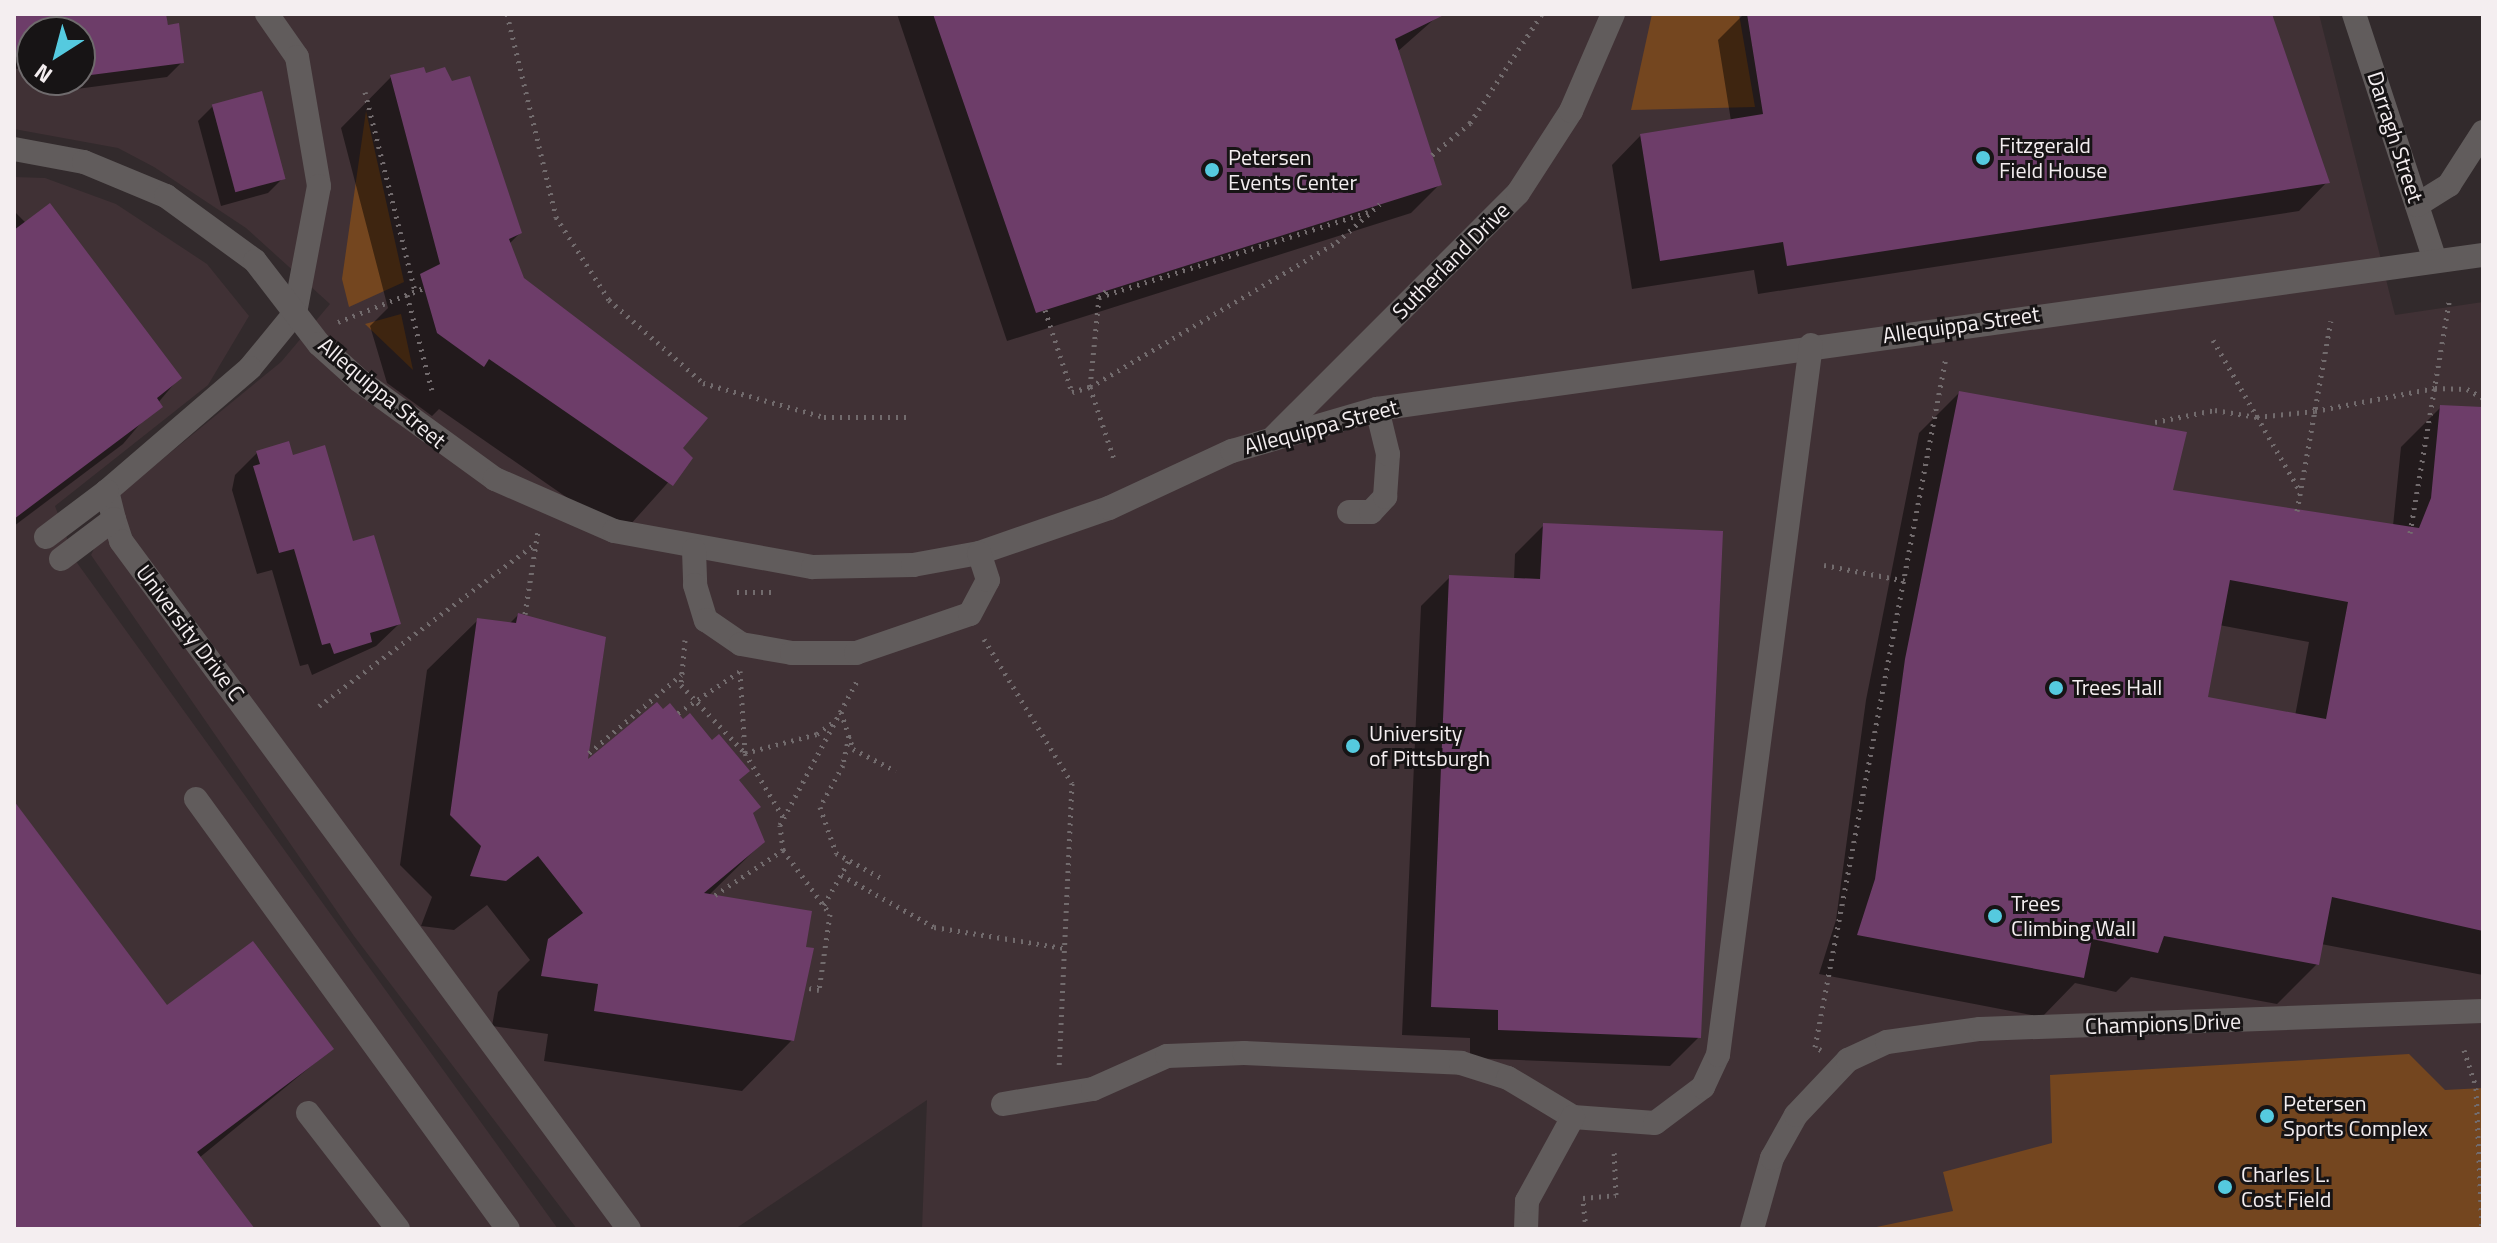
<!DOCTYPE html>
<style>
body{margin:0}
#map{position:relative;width:2497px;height:1243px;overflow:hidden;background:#322a2c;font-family:"Titillium Web",sans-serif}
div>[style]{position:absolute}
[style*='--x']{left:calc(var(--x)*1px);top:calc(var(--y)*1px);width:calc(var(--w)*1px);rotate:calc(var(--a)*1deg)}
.built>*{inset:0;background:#403135}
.green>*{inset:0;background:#74461f}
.shadow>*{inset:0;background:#0007}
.building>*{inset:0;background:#6d3d69;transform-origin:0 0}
.path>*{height:5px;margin-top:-2.5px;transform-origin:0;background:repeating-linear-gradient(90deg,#726b6d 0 2px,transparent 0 8px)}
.minor>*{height:24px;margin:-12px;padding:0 12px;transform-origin:12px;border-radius:12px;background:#615c5c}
.dots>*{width:22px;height:22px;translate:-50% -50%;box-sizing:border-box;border:4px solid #171415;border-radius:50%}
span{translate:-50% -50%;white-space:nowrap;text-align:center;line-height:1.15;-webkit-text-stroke:6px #171415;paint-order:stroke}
.street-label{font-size:22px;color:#f4eef0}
.poi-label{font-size:22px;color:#f4eef0}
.left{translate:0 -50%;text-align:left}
.frame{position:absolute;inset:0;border:16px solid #f4eef0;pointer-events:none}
.north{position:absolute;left:16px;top:16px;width:80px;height:80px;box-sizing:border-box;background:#171415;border:2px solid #6f6b6d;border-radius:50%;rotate:216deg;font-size:22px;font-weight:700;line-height:32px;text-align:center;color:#f4eef0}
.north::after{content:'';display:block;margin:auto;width:28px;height:36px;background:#55cadf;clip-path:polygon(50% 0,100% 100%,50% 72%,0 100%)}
</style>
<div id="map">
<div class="built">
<div style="clip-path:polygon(evenodd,14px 14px,2319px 14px,2395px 315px,2483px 302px,2483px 1229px,922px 1229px,927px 1100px,735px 1229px,577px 1229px,354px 936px,91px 555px,121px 493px,281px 362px,330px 304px,246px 228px,154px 167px,118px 148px,14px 129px,14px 14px,32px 32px,80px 32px,80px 80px,32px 80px,32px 32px)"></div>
<div style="clip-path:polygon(14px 177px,45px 178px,116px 204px,207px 264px,249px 316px,208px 385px,55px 506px,75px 560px,558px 1229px,14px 1229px)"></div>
</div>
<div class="green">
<div style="clip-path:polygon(1652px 14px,1739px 14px,1755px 107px,1631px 110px)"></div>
<div style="clip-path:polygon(366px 111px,404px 282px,349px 307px,342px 279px)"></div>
<div style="clip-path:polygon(401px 314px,413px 370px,365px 324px)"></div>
<div style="clip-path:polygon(2409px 1054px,2445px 1090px,2483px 1088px,2483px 1229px,1867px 1229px,1953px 1211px,1943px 1172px,2052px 1143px,2050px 1075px)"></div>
</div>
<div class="shadow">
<div style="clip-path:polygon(14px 14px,164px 14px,182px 62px,167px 77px,69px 90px,67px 80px,80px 80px,80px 32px,32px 32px,32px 67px,14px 69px)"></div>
<div style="clip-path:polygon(897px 14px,1440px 14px,1397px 52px,1440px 184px,1411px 213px,1007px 341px)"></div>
<div style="clip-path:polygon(1744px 14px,2270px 14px,2327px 182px,2299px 211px,1758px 294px,1754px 270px,1632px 289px,1612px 165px,1641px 135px,1731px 121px,1718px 40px)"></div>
<div style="clip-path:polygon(391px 77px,520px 233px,509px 244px,522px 279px,690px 458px,621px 535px,439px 409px,432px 416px,387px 383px,370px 326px,388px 308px,341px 128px)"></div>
<div style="clip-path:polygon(213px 106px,283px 178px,268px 193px,221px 206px,198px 121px)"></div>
<div style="clip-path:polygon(14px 211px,179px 378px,123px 444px,14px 526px)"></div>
<div style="clip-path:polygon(evenodd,1959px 393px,2170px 491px,2393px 526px,2401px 447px,2441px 407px,2483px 409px,2483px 975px,2321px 944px,2317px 964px,2277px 1004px,2131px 977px,2116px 992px,2075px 983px,2042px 1017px,1819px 974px,1836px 920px,1866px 700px,1919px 433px,1959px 393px,2219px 625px,2309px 642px,2295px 716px,2206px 699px,2219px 625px)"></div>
<div style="clip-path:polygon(257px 453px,291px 457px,399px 624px,376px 646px,312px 675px,308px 664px,300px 666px,272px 570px,257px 574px,232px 490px,235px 475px)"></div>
<div style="clip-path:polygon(1544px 525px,1699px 1037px,1670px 1066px,1470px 1058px,1470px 1038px,1402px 1035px,1421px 606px,1450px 577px,1514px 580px,1515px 554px)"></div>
<div style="clip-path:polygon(518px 615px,585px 764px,737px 781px,763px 842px,708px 896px,792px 1040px,742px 1091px,544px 1061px,548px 1034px,492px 1026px,498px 992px,530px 960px,487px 905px,454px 930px,421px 926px,432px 897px,400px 865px,427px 670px,478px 620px,509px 624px)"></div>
<div style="clip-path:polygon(14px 804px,167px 1008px,332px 1049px,199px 1158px,253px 1229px,14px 1229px)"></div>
</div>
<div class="building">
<div style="clip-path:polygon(14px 14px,166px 14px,168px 25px,179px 23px,184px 63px,83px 76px,80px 32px,32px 32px,32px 55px,14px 57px)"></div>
<div style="clip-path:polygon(933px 14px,1446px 14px,1395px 39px,1442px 185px,1036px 313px)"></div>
<div style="clip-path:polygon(1747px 14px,2272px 14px,2330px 183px,1787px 266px,1783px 242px,1660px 261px,1640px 134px,1763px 114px)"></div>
<div style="clip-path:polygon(424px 67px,426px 73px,445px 67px,452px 81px,470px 76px,522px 233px,509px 239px,524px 278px,708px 418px,683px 448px,693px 458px,673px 486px,489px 359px,484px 367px,437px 333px,420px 274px,440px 264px,390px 75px)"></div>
<div style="left:262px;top:91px;width:91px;height:52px;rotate:75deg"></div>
<div style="clip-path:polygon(50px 203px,182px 378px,157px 398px,163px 407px,14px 519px,14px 230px)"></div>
<div style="clip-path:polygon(evenodd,1959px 391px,2187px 432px,2173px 490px,2419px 528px,2431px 498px,2440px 405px,2483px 407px,2483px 931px,2332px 897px,2319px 965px,2164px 936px,2158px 953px,2092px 939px,2084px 978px,1857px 935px,1875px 879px,1905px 659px,1959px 391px,2230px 580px,2348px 602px,2326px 719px,2208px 697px,2230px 580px)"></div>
<div style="clip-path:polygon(289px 441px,293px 455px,325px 445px,353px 541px,374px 535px,401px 624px,370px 633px,372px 642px,334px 654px,330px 643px,322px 645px,294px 549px,279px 553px,253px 466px,260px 464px,256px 451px)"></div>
<div style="clip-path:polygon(1543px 523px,1723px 531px,1701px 1038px,1498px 1030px,1498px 1010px,1431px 1007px,1449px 575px,1540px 579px)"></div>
<div style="clip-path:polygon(518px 613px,606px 637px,588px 759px,657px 702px,663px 709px,670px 703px,683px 719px,690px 713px,712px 740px,719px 734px,750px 771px,739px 780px,761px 807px,753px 813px,765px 842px,704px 893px,812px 911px,806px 947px,814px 948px,794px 1041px,594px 1011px,598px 984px,541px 976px,548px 939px,583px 913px,538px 856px,506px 881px,470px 876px,481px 846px,450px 815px,477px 618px,516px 623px)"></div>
<div style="clip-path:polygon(14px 801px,167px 1005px,253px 941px,334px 1049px,197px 1152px,255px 1229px,14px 1229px)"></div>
</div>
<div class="path">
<div style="--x:507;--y:14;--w:209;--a:76.4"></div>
<div style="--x:556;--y:217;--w:98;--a:57.4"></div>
<div style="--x:609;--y:300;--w:125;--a:41.4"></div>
<div style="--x:703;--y:383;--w:126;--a:15.7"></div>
<div style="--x:824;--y:417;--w:84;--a:0"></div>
<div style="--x:365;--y:92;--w:205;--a:75.9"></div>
<div style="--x:1432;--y:155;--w:50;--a:-40.1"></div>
<div style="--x:1470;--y:123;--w:131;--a:-56.6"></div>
<div style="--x:1106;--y:291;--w:9;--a:139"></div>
<div style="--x:1099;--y:297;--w:90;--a:95.7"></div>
<div style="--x:1090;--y:387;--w:79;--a:71.6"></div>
<div style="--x:407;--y:295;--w:98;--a:75.3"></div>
<div style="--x:1099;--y:297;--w:282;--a:-17.5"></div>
<div style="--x:1045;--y:310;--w:86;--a:71.8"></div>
<div style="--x:1072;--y:392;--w:19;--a:-16"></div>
<div style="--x:1090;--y:387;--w:286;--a:-30.4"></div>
<div style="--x:1337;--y:242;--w:57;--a:-41.5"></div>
<div style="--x:338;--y:322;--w:92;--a:-21.6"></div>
<div style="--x:2213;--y:340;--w:174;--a:60.1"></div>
<div style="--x:2155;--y:422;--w:61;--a:-11.3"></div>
<div style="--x:2215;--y:410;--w:43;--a:9.5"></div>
<div style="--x:2257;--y:417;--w:58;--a:-5.9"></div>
<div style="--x:2315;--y:411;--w:122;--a:-10.9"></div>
<div style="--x:2435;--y:388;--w:32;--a:2"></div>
<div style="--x:2467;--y:389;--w:18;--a:29"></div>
<div style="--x:2297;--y:511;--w:193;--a:-79.9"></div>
<div style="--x:2410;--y:533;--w:234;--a:-80.4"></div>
<div style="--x:1824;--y:565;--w:84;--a:11"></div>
<div style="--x:737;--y:592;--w:35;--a:0"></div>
<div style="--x:525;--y:614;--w:84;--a:-81.1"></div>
<div style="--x:984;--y:639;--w:169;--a:58.6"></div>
<div style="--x:1072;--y:783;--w:282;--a:92.6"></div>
<div style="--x:685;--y:640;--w:45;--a:95.1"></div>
<div style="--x:681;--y:685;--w:93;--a:46.7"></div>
<div style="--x:745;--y:753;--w:74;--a:59.3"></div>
<div style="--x:319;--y:706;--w:270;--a:-36.9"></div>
<div style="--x:841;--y:712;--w:39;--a:72"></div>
<div style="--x:853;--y:749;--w:48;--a:27.1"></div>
<div style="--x:678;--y:713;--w:75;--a:-34.1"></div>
<div style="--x:740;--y:671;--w:82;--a:86.5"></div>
<div style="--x:745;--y:753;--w:74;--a:-14.8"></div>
<div style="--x:817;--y:734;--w:19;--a:-36"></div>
<div style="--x:849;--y:736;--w:30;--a:102"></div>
<div style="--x:843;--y:765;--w:48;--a:118.7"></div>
<div style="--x:820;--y:807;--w:49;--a:70.8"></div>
<div style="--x:836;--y:853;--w:54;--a:29"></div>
<div style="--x:589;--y:753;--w:121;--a:-40.3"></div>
<div style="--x:783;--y:850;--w:79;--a:53.7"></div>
<div style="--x:830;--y:914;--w:77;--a:98.2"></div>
<div style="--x:819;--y:990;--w:10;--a:-169"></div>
<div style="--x:841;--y:875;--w:107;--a:29.2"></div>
<div style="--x:934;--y:927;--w:132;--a:9.2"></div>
<div style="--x:715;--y:895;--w:82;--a:-33.5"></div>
<div style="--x:783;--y:850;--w:25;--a:-97"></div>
<div style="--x:780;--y:825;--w:163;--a:-61.9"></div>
<div style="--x:824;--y:905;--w:51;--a:-60.9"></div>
<div style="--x:1821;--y:1050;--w:7;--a:-153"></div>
<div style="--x:1815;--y:1047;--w:702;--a:-79.25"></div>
<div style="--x:2464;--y:1050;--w:40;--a:72"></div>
<div style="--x:2476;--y:1088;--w:141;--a:87.6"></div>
<div style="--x:1586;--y:1229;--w:31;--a:-96"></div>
<div style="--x:1583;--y:1198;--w:33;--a:-5"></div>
<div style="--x:1616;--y:1195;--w:45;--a:-92.5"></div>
</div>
<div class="minor">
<div style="--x:267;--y:14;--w:52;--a:55.1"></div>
<div style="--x:297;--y:57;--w:131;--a:80.3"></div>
<div style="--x:319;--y:186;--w:129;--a:100.7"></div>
<div style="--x:295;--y:313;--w:71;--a:129.3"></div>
<div style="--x:250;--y:368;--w:189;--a:139.3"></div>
<div style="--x:107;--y:491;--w:29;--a:76"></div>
<div style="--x:114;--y:519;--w:23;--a:72"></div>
<div style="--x:121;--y:541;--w:855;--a:53.56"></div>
<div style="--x:2354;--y:14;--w:260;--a:71.8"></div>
<div style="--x:14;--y:149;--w:71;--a:10.5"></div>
<div style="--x:84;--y:162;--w:89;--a:22.5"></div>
<div style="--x:166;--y:196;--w:110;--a:36.1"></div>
<div style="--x:255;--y:261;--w:105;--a:52.4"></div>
<div style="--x:319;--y:344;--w:55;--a:42.1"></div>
<div style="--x:360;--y:381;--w:167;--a:36"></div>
<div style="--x:495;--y:479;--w:130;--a:23.6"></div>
<div style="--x:614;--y:531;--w:202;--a:10.3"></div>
<div style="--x:813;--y:567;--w:100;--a:-1.1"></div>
<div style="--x:913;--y:565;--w:67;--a:-10.3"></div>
<div style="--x:979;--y:553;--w:138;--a:-19.1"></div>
<div style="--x:1109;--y:508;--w:136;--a:-24.9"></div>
<div style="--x:1232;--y:451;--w:151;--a:-16.2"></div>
<div style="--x:1377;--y:409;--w:1117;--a:-7.93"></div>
<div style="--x:2417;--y:205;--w:38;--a:-32"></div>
<div style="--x:2449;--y:185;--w:63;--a:-57.3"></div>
<div style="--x:1273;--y:438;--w:346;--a:-45"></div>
<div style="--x:1518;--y:193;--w:98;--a:-57.1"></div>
<div style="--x:1571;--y:111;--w:106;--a:-66.6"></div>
<div style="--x:1349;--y:512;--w:22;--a:0"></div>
<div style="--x:1371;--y:512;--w:21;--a:-47"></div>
<div style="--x:1385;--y:497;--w:43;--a:-86"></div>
<div style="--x:1388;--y:454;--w:46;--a:-103.7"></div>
<div style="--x:46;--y:537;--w:76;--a:-37"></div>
<div style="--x:694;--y:550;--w:35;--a:88"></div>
<div style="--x:695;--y:585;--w:37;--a:73"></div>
<div style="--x:706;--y:620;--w:42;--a:34.4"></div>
<div style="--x:741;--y:644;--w:52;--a:10"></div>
<div style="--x:792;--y:653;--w:64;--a:0"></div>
<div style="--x:856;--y:653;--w:120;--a:-18.9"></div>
<div style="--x:970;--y:614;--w:38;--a:-62"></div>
<div style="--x:988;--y:580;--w:28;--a:-108"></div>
<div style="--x:61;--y:559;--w:66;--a:-37"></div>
<div style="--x:196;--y:799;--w:531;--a:54.04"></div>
<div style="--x:1003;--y:1104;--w:91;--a:-9.5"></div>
<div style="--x:1093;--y:1089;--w:81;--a:-24"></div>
<div style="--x:1167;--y:1056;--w:77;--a:-2.2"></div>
<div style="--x:1244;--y:1053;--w:217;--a:2.6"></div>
<div style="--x:1461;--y:1063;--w:49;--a:17.7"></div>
<div style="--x:1508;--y:1078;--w:76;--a:31"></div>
<div style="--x:1573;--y:1117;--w:82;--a:4.2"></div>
<div style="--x:1655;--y:1123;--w:60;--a:-36.9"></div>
<div style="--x:1703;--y:1087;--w:35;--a:-65"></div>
<div style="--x:1718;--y:1055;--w:716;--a:-82.54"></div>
<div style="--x:308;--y:1113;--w:147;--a:52.2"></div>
<div style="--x:1526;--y:1229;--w:28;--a:-88"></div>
<div style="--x:1527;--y:1201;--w:96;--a:-61.3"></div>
<div style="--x:1752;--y:1229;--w:74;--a:-74.3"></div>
<div style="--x:1772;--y:1158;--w:49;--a:-60.8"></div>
<div style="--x:1796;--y:1115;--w:76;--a:-46.6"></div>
<div style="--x:1848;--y:1060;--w:43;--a:-24.8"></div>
<div style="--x:1887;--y:1042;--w:94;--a:-8"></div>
<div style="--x:1980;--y:1029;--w:503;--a:-2.05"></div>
</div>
<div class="dots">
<div style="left:1983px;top:158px;background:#55cadf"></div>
<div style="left:1212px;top:170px;background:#55cadf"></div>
<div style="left:2056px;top:688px;background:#55cadf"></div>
<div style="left:1353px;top:746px;background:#55cadf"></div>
<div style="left:1995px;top:916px;background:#55cadf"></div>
<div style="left:2267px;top:1116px;background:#55cadf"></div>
<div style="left:2225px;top:1187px;background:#55cadf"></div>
</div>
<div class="street-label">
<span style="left:2395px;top:137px;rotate:72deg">Darragh Street</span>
<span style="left:1451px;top:261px;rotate:-45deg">Sutherland Drive</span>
<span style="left:1961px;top:325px;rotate:-8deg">Allequippa Street</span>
<span style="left:382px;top:393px;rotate:40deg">Allequippa Street</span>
<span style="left:1321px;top:427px;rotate:-15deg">Allequippa Street</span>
<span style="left:190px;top:633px;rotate:53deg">University Drive C</span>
<span style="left:2163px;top:1024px;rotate:-2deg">Champions Drive</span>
</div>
<div class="poi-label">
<span class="left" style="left:1999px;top:158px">Fitzgerald<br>Field House</span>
<span class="left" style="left:1228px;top:170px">Petersen<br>Events Center</span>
<span class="left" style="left:2072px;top:688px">Trees Hall</span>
<span class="left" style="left:1369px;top:746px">University<br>of Pittsburgh</span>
<span class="left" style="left:2011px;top:916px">Trees<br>Climbing Wall</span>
<span class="left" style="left:2283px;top:1116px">Petersen<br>Sports Complex</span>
<span class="left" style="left:2241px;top:1187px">Charles L.<br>Cost Field</span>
</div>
<div class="frame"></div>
<div class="north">N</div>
</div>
